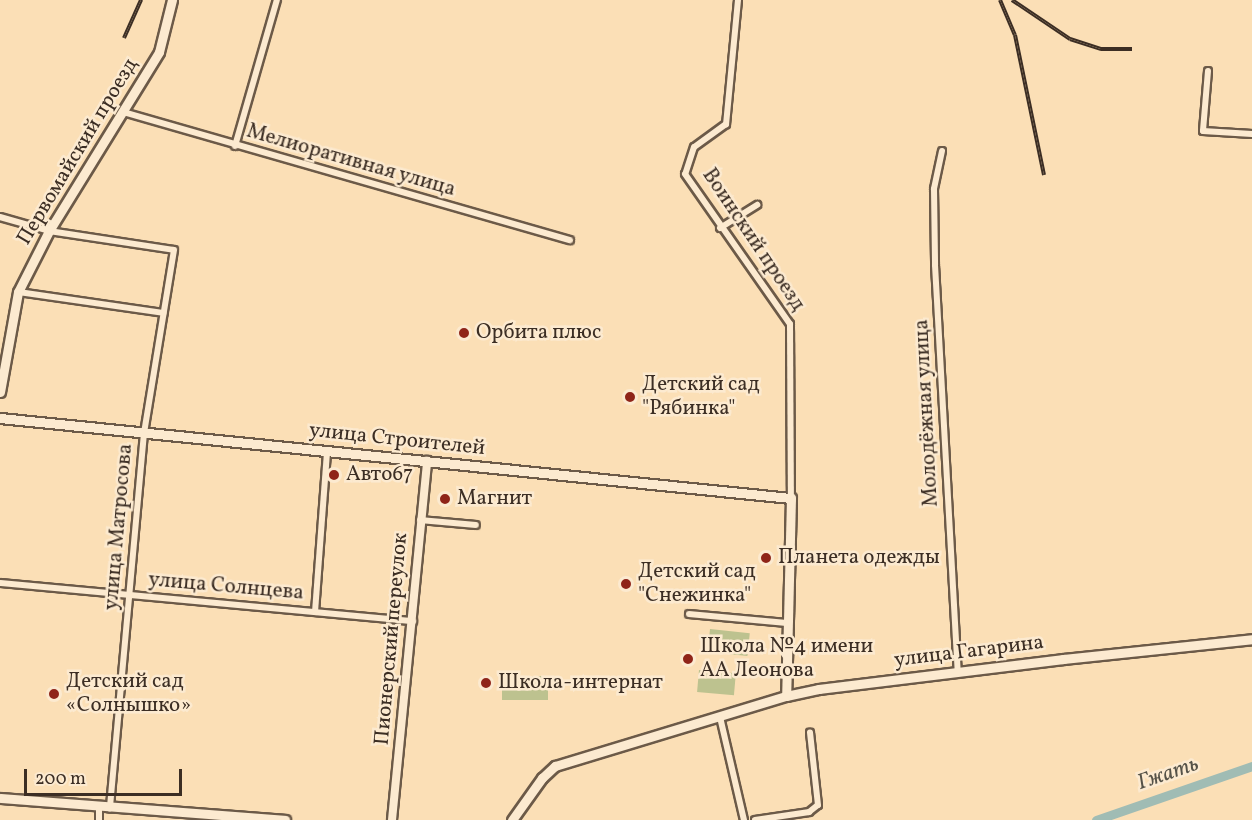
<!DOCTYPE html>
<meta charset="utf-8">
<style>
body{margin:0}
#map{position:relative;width:1252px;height:820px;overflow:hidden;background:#fbdfb6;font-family:Vollkorn,serif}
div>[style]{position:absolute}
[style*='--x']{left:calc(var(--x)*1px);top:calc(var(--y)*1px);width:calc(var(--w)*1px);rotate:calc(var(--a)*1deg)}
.green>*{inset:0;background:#bdc28f;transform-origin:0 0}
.river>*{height:9px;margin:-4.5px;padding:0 4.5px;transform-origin:4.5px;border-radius:4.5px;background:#a0bcb4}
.roads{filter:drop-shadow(2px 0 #6c5a48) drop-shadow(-2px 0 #6c5a48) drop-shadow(0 2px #6c5a48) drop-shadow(0 -2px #6c5a48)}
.minor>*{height:6px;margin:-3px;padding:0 3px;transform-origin:3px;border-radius:3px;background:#fcead0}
.tertiary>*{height:8px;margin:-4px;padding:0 4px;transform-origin:4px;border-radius:4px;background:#fcead0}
.secondary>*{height:9px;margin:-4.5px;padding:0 4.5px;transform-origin:4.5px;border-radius:4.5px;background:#fcead0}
.rail>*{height:4px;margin-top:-2px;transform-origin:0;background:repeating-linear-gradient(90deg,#fcead0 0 4.5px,#3c2e24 0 9px);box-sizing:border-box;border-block:2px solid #3c2e24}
.dots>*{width:16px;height:16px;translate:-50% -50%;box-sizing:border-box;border:3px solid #fcead0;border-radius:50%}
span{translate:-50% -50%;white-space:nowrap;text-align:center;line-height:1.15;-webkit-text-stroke:5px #fcead0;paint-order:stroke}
.street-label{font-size:21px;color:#3c2e24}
.poi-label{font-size:21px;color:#3c2e24}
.left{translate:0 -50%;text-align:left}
.water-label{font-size:22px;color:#555248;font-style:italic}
.scale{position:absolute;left:24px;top:769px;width:158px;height:27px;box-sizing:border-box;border:3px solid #3c2e24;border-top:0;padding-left:8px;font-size:18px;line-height:21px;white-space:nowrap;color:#3c2e24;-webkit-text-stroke:4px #fcead0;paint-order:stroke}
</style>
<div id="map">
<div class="green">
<div style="left:710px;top:629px;width:40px;height:23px;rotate:6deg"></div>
<div style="left:699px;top:670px;width:37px;height:22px;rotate:5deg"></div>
<div style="left:502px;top:676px;width:46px;height:24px"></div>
</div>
<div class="river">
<div style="--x:1096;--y:820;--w:165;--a:-19.1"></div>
</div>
<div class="roads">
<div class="minor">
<div style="--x:738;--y:0;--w:125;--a:95.5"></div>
<div style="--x:726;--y:124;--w:39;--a:144"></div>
<div style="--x:694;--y:147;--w:28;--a:108"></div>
<div style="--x:685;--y:174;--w:183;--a:55"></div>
<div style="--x:790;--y:324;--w:174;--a:89.7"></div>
<div style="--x:1208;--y:71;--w:60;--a:94.8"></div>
<div style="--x:1203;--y:131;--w:49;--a:3.5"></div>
<div style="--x:123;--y:112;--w:465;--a:16"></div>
<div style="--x:235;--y:146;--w:152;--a:-74"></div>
<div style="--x:942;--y:151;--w:39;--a:102"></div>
<div style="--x:934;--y:189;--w:76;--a:89.2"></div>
<div style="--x:935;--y:265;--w:409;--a:86.8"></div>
<div style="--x:0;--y:217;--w:51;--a:15.9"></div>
<div style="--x:49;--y:231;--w:126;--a:8.6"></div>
<div style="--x:174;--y:250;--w:185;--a:99.3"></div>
<div style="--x:144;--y:433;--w:377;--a:95.2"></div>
<div style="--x:720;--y:228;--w:44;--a:-31.9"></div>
<div style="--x:18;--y:292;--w:147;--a:8.2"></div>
<div style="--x:420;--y:520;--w:56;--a:5.1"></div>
<div style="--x:0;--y:583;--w:415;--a:5.3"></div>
<div style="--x:315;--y:612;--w:160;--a:-85.7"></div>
<div style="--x:689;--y:614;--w:98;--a:5.2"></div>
<div style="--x:720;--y:717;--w:106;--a:76.9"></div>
<div style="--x:99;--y:820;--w:13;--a:-90"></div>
<div style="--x:755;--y:820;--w:55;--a:-8.4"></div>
<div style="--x:809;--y:812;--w:11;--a:-38"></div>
<div style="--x:818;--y:805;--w:73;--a:-96.3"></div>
</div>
<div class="tertiary">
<div style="--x:392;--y:820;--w:361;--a:-84.4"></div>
</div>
<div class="secondary">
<div style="--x:0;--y:392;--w:102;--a:-79.8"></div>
<div style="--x:18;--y:292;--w:68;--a:-63.1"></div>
<div style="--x:49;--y:231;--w:210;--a:-58.4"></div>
<div style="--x:159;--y:52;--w:54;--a:-76"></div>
<div style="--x:0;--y:418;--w:795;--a:5.78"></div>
<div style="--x:791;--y:498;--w:198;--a:91.4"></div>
<div style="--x:0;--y:798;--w:286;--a:4.4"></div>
<div style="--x:512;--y:820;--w:52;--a:-54.5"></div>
<div style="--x:542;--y:778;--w:18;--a:-43"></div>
<div style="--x:555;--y:766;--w:241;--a:-16.9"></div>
<div style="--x:786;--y:696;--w:34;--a:-12"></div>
<div style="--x:819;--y:689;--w:246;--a:-7"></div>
<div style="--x:1063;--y:659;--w:190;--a:-6"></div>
</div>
</div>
<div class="rail">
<div style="--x:1000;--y:0;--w:38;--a:67"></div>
<div style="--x:1015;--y:35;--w:143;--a:78.3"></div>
<div style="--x:1012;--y:0;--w:70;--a:33.9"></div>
<div style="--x:1070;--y:39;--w:33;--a:18"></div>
<div style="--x:1101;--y:49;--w:31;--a:0"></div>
<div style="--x:124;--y:38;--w:42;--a:-65.9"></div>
</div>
<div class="dots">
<div style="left:464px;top:333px;background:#8f2418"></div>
<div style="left:630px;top:397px;background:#8f2418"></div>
<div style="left:334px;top:475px;background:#8f2418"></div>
<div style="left:445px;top:499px;background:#8f2418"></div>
<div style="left:766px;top:558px;background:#8f2418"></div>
<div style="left:626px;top:584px;background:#8f2418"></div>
<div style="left:688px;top:659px;background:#8f2418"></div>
<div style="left:486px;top:683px;background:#8f2418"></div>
<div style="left:54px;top:694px;background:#8f2418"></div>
</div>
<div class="street-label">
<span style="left:78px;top:152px;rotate:-59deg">Первомайский проезд</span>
<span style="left:351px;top:161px;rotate:16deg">Мелиоративная улица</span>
<span style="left:753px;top:240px;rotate:56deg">Воинский проезд</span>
<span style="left:927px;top:413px;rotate:-93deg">Молодёжная улица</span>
<span style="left:397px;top:440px;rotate:6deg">улица Строителей</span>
<span style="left:119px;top:527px;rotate:-85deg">улица Матросова</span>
<span style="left:226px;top:587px;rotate:5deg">улица Солнцева</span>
<span style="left:392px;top:639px;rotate:-85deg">Пионерский переулок</span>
<span style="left:969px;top:652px;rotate:-7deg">улица Гагарина</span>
</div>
<div class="poi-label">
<span class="left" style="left:476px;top:333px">Орбита плюс</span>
<span class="left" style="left:642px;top:397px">Детский сад<br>"Рябинка"</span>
<span class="left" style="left:346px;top:475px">Авто67</span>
<span class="left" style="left:457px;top:499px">Магнит</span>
<span class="left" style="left:778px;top:558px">Планета одежды</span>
<span class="left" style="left:638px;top:584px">Детский сад<br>"Снежинка"</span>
<span class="left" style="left:700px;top:659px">Школа №4 имени<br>АА Леонова</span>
<span class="left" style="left:66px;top:694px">Детский сад<br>«Солнышко»</span>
<span class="left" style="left:498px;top:683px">Школа-интернат</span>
</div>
<div class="water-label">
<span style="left:1168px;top:774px;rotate:-19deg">Гжать</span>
</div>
<div class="scale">200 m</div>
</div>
